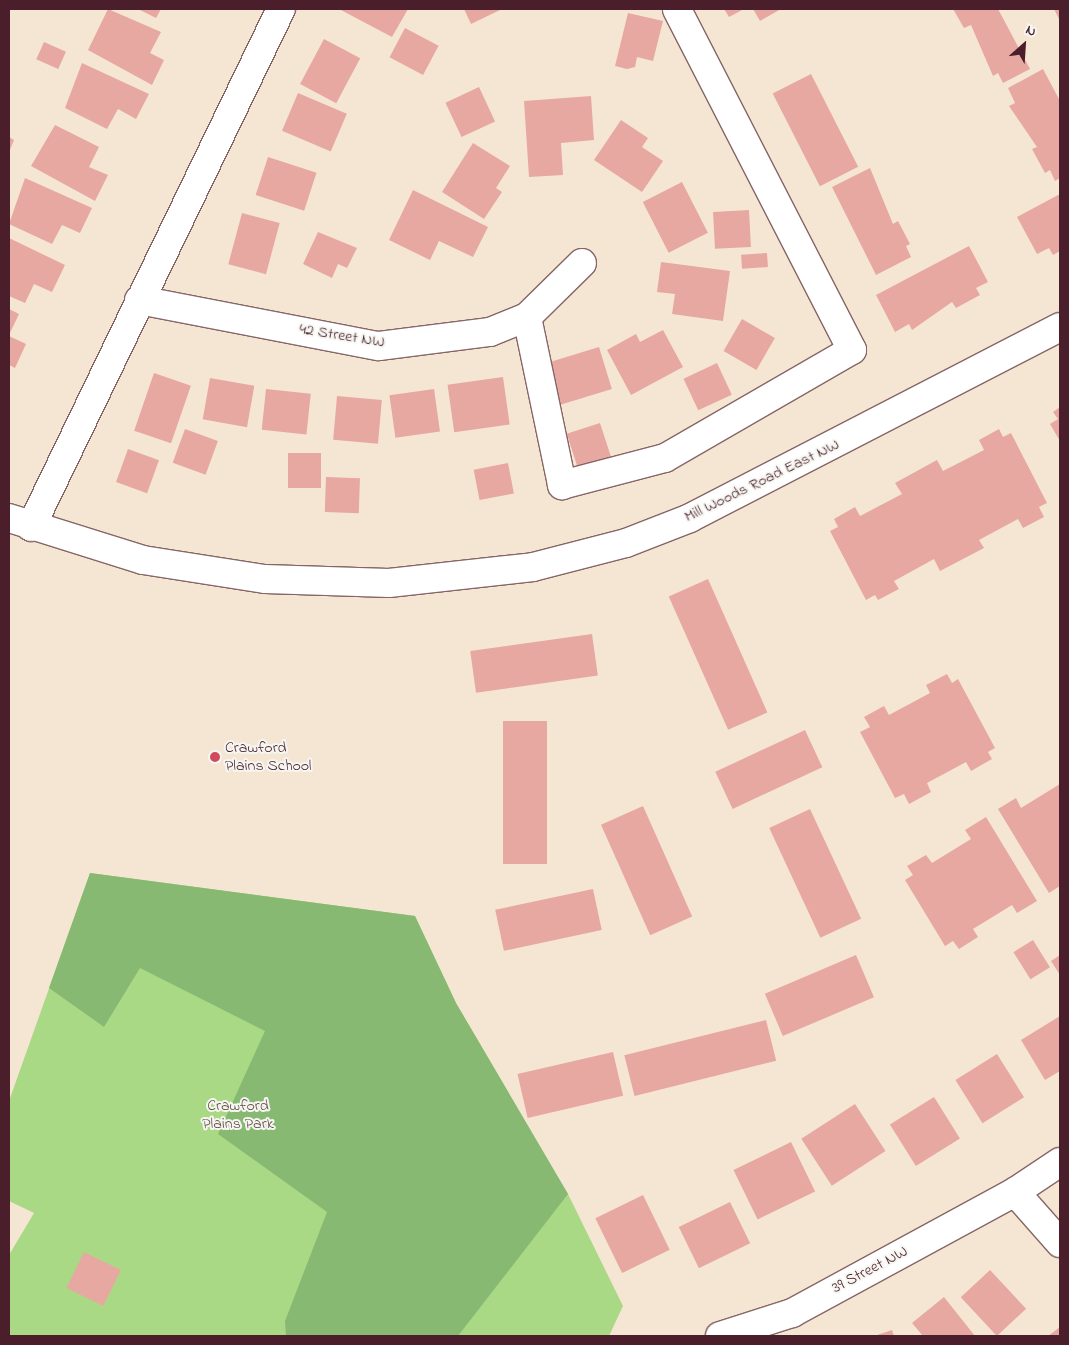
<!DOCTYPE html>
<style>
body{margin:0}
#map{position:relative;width:1069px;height:1345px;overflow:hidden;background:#f5e6d4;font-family:"Indie Flower",sans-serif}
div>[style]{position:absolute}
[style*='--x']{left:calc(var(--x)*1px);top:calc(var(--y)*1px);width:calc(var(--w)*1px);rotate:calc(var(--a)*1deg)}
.green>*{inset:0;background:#aad986}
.forest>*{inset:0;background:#87b973}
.building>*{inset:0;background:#e7a8a1;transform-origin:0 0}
.roads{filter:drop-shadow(1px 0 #866566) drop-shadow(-1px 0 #866566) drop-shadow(0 1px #866566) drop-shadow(0 -1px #866566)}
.minor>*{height:28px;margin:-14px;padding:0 14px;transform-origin:14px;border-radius:14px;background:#fff}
.dots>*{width:14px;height:14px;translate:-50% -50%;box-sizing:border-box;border:2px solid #f6f6f2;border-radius:50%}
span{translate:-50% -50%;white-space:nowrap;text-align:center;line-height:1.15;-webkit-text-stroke:4px #f6f6f2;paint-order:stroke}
.street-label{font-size:16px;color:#4a1f2b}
.poi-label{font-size:16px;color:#4a1f2b}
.left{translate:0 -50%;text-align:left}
.park-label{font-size:16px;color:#624e42}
.frame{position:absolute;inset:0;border:10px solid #4a1f2b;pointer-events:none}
.north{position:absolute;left:999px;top:20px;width:50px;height:50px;-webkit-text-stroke:4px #f6f6f2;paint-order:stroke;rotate:26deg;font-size:14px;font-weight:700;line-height:20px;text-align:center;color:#4a1f2b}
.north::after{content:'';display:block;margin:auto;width:18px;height:22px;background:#4a1f2b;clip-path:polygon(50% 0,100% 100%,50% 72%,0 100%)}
</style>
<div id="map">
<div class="green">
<div style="clip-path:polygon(90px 873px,415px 916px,456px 1003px,568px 1194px,623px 1306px,609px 1336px,9px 1336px,9px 1255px,34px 1213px,9px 1201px,9px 1101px)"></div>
</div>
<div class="forest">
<div style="clip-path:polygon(90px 873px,415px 916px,456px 1003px,568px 1194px,458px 1336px,286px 1336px,285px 1321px,327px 1212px,218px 1134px,265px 1031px,140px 968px,104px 1027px,49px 988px)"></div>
</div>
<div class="building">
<div style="clip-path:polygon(108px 9px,161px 32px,150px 53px,164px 60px,152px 85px,88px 50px)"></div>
<div style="clip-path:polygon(138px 9px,161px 9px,156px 18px)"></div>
<div style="clip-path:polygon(339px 9px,408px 9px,392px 37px)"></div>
<div style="clip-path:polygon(464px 9px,499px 9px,500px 10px,471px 24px)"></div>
<div style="clip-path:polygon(724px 9px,744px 9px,729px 17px)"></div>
<div style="clip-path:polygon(753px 9px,781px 9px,760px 21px)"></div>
<div style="clip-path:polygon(953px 9px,998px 9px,1030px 69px,1003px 83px,998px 73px,993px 76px,971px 25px,964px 28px)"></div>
<div style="clip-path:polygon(1054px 9px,1060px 9px,1060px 21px)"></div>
<div style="clip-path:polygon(628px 13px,663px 21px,653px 61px,637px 57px,635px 67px,627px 69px,615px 66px)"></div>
<div style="left:405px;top:28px;width:38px;height:33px;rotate:28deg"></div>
<div style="left:324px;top:39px;width:41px;height:51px;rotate:28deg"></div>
<div style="left:44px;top:42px;width:24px;height:19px;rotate:24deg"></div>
<div style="clip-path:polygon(82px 63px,149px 94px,136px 119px,118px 109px,107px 129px,65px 108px)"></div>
<div style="clip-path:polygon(1043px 69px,1060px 101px,1060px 178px,1055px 181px,1050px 170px,1045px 173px,1032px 149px,1037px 147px,1009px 106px,1015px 103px,1008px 88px)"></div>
<div style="left:811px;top:74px;width:104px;height:43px;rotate:63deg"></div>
<div style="left:479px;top:87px;width:38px;height:37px;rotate:65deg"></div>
<div style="left:298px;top:93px;width:53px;height:41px;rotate:23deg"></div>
<div style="clip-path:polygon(591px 96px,594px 140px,561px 143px,563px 175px,529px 177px,524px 101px)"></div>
<div style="clip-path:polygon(621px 120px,648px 138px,642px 147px,663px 161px,642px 192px,594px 160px)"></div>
<div style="clip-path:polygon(55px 125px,99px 147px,89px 167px,108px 175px,95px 201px,31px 166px)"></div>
<div style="clip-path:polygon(9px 137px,14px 140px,9px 152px)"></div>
<div style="clip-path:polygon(473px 143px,510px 166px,496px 188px,502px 192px,484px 219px,442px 192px)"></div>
<div style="left:268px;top:157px;width:51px;height:40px;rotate:18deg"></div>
<div style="clip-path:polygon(870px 168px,893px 224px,898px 221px,910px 244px,906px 246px,911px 257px,876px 275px,832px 187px)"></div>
<div style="clip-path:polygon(25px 178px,92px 208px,80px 233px,62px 225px,52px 244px,9px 224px)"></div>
<div style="left:682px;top:182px;width:57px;height:44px;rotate:63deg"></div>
<div style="clip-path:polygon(413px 190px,488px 227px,473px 257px,439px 241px,430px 260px,389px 240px)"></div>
<div style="clip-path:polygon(1060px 194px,1060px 251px,1053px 255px,1049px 248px,1037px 254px,1017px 217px)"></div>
<div style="left:749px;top:210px;width:37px;height:36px;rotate:87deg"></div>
<div style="left:242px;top:213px;width:39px;height:53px;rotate:15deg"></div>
<div style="clip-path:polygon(318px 232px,357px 248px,347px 268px,338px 264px,332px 278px,303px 264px)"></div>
<div style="clip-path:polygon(9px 238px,65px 265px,52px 292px,34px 284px,25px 303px,9px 296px)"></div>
<div style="clip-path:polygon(969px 246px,988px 282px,976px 288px,980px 295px,956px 308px,952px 302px,912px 330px,909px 324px,895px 332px,876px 295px)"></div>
<div style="left:767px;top:253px;width:14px;height:26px;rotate:86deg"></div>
<div style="clip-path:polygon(661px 262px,730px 271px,723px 321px,672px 314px,675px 294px,657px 292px)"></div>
<div style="clip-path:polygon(9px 309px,19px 314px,9px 335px)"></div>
<div style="left:742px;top:319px;width:38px;height:37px;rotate:30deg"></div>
<div style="clip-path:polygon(663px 330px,683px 367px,631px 395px,607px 350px,636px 334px,640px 342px)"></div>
<div style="clip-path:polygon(9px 336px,26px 344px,15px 368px,9px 365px)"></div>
<div style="left:599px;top:347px;width:44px;height:58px;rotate:73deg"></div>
<div style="left:717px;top:363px;width:35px;height:37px;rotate:65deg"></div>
<div style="left:154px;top:373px;width:39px;height:61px;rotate:19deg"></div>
<div style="left:503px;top:377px;width:48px;height:56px;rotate:82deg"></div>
<div style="left:210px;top:378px;width:45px;height:42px;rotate:10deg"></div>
<div style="left:266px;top:389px;width:45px;height:41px;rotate:6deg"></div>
<div style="left:434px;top:389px;width:43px;height:45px;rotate:82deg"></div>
<div style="left:337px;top:396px;width:45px;height:44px;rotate:5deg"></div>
<div style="clip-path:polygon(1060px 407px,1060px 441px,1050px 424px,1058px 419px,1053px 412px)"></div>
<div style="left:600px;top:423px;width:36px;height:35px;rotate:72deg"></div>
<div style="left:185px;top:429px;width:35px;height:36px;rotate:20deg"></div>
<div style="clip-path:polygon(999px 429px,1003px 437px,1011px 433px,1047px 503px,1039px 507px,1044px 517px,1023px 528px,1018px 519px,979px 540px,984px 548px,940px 571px,934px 559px,894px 581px,899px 589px,878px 600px,875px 595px,866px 600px,830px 531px,838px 527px,834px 519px,855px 507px,860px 516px,902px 494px,895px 483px,937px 460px,943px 471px,984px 450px,979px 440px)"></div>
<div style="left:128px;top:449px;width:33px;height:35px;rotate:20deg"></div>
<div style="left:288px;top:453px;width:33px;height:35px"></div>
<div style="left:508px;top:463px;width:31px;height:35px;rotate:79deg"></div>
<div style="left:326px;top:477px;width:34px;height:35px;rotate:2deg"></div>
<div style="left:708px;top:579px;width:146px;height:43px;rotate:66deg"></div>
<div style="left:592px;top:634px;width:42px;height:123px;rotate:82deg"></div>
<div style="clip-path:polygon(947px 674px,952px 683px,958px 679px,995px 748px,988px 752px,992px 759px,971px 771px,966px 762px,927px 783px,931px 792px,909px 804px,904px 794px,895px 798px,860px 732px,870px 727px,864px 717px,884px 706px,889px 715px,930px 693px,926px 685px)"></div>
<div style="left:503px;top:721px;width:44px;height:143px"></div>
<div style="left:805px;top:730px;width:41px;height:99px;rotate:65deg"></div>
<div style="clip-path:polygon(1060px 784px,1060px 886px,1049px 893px,998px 809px,1016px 798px,1021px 808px)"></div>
<div style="left:643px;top:806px;width:121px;height:46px;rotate:66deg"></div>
<div style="left:810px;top:809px;width:121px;height:45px;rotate:65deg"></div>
<div style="clip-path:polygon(986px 817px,1037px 901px,1017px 913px,1012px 905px,973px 929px,978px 937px,959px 949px,953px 941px,945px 946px,905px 880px,913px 875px,907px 866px,926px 855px,932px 863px,971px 839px,965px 830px)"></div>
<div style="left:593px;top:889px;width:42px;height:100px;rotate:78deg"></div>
<div style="left:1033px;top:940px;width:32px;height:23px;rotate:58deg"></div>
<div style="left:856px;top:955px;width:46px;height:99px;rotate:67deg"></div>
<div style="clip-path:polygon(1060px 955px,1060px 975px,1051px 961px)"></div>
<div style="clip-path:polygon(1060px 1016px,1060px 1071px,1045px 1080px,1021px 1040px)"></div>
<div style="left:766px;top:1020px;width:42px;height:146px;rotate:76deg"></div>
<div style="left:613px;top:1052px;width:45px;height:98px;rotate:77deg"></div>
<div style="left:997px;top:1054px;width:51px;height:49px;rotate:58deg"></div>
<div style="left:934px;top:1097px;width:49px;height:52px;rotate:58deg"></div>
<div style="left:855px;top:1104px;width:56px;height:64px;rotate:57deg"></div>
<div style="left:791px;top:1142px;width:55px;height:64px;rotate:64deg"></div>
<div style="left:643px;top:1195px;width:61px;height:53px;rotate:64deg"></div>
<div style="left:730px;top:1202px;width:46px;height:57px;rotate:64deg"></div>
<div style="left:84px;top:1252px;width:41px;height:40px;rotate:26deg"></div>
<div style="left:990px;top:1270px;width:53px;height:40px;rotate:47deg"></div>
<div style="clip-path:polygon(944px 1297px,975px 1336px,923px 1336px,912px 1323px)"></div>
<div style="clip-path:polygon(1060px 1327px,1060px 1336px,1048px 1336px)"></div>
<div style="clip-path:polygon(892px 1330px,894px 1336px,874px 1336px)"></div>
</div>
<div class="roads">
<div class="minor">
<div style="--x:139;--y:300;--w:244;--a:10.9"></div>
<div style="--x:379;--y:346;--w:112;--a:-7.2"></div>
<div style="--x:490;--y:332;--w:40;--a:-22"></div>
<div style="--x:527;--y:317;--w:77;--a:-44.5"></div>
<div style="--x:527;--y:317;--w:172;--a:78.2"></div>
<div style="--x:562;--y:485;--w:106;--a:-14.7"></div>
<div style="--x:665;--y:458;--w:216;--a:-30"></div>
<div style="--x:852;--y:350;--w:383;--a:-117.2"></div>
<div style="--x:9;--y:518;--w:140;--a:17.4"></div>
<div style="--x:143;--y:560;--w:123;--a:8.9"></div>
<div style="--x:265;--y:579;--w:124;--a:1.8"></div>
<div style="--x:389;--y:583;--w:145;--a:-6.3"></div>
<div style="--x:533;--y:567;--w:96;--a:-14.5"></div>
<div style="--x:626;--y:543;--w:69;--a:-21.3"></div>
<div style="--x:690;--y:518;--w:416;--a:-27.3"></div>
<div style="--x:31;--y:527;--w:575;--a:-64.24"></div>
<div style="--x:1015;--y:1192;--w:68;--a:48.6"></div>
<div style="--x:720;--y:1336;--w:76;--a:-17.7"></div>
<div style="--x:792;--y:1313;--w:254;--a:-28.5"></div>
<div style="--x:1015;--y:1192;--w:54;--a:-33.7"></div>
</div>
</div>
<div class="dots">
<div style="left:215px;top:757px;background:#d1495b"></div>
</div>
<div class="street-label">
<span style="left:342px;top:336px;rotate:9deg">42 Street NW</span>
<span style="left:762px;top:481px;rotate:-26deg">Mill Woods Road East NW</span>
<span style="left:870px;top:1270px;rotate:-28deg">39 Street NW</span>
</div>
<div class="poi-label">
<span class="left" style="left:225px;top:757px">Crawford<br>Plains School</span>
</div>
<div class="park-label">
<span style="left:238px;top:1115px">Crawford<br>Plains Park</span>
</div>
<div class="frame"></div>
<div class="north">N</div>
</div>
